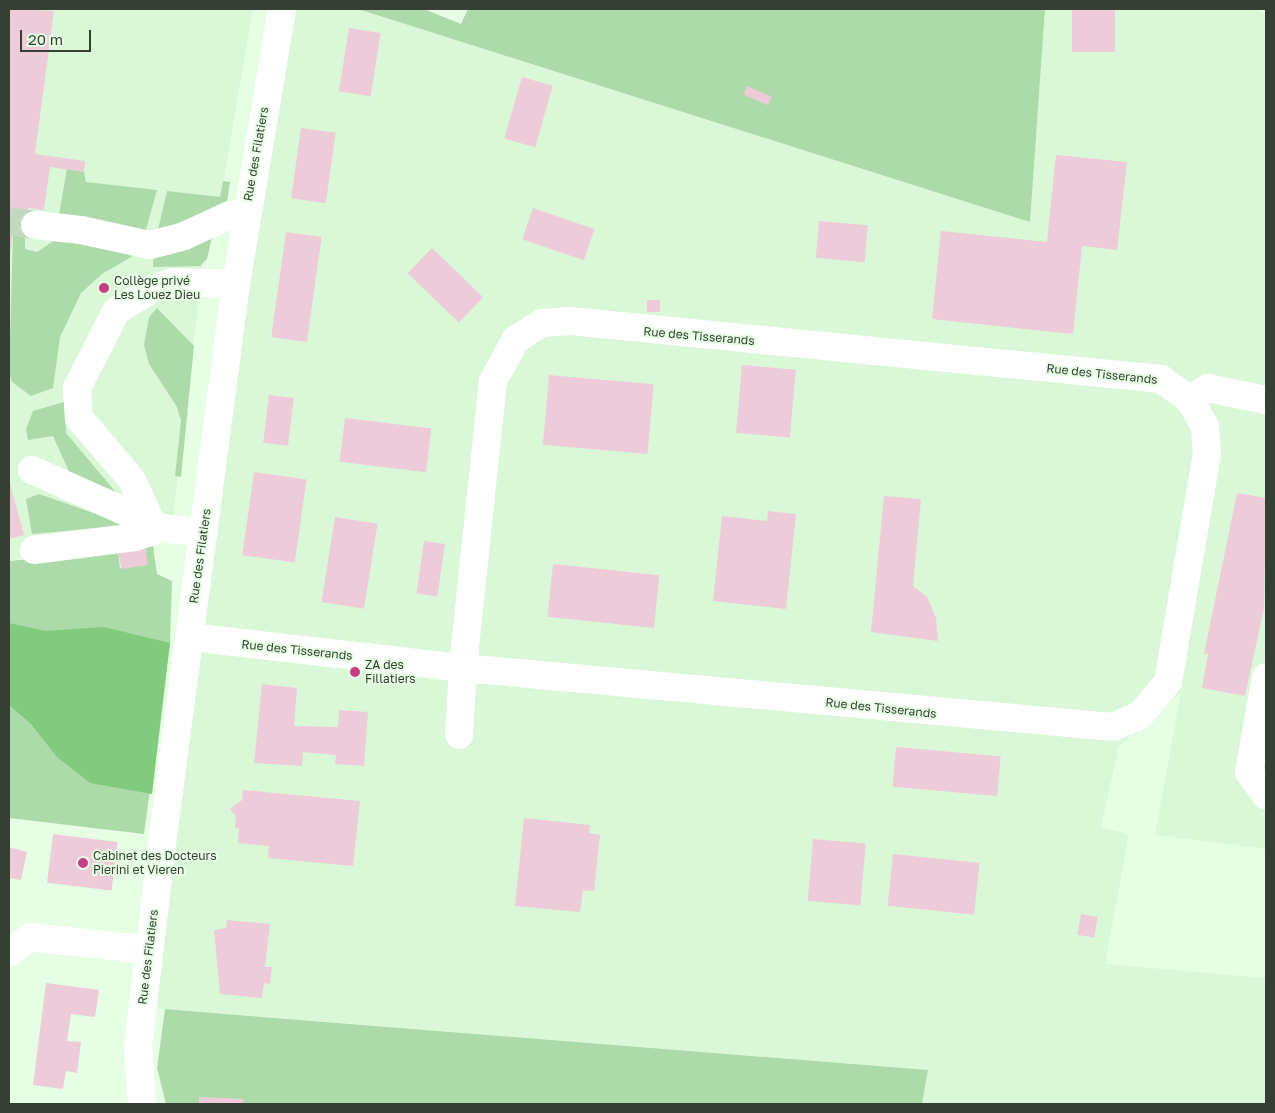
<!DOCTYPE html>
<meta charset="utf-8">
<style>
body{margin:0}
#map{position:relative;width:1275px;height:1113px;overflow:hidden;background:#e6fee4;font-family:"Golos Text",sans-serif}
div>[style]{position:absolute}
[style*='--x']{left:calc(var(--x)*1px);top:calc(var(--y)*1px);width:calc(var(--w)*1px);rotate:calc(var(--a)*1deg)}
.built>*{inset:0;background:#daf8d7}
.green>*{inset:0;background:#addaa9}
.forest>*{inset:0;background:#82ca7d}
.building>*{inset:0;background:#eecbd8;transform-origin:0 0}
.minor-tunnel>*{height:28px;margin-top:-14px;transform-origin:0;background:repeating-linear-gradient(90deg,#c3d8c1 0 28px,transparent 0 42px)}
.minor>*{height:28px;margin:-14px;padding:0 14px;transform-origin:14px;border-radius:14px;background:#fff}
.dots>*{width:14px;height:14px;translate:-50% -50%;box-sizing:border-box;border:2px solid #e6fee4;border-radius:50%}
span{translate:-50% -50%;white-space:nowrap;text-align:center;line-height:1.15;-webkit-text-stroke:4px #e6fee4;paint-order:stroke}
.street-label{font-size:12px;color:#353f34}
.poi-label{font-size:12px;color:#353f34}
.left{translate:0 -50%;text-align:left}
.frame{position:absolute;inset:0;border:10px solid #353f34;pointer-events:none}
.scale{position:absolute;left:20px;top:30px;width:71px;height:22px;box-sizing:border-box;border:2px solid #353f34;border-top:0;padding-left:6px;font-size:15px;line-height:18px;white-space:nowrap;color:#353f34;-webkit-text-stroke:4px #e6fee4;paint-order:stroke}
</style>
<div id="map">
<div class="built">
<div style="clip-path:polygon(9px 9px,253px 9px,219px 207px,203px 263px,173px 517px,9px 561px)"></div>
<div style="clip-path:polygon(282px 9px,358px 9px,1030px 222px,1045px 9px,1254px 9px,1266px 13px,1266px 849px,1155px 835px,1181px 692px,1119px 746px,1101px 827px,1129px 834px,1105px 964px,1266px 978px,1266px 1104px,922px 1104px,928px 1070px,142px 1007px)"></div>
</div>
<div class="green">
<div style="clip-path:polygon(358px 9px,424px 9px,461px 24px,468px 9px,1045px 9px,1030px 222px)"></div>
<div style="clip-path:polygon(67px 169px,84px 172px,86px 182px,157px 190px,145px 233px,59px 214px)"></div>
<div style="clip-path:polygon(223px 181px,230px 182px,226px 209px,157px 234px,167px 191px,220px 197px)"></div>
<div style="clip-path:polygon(214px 228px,207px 259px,200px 266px,153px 267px,153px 259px,190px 249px)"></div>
<div style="clip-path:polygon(13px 233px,25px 235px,25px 249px,37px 252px,58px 238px,138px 253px,102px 274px,81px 293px,60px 337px,53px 388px,31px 396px,12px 382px,9px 373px)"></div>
<div style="clip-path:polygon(157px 308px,194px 346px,181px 477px,175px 476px,181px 421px,177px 407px,149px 364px,144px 345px,149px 317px)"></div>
<div style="clip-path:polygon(64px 402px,66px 433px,119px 496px,72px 478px,53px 436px,28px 440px,26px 429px,33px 411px)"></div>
<div style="clip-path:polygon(39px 494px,128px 525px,32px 534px,26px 499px)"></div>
<div style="clip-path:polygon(153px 546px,157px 574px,172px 581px,170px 643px,144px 834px,9px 818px,9px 561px,118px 551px,120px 568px,147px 565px,145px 547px)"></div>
<div style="clip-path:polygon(165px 1009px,262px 1017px,928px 1070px,922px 1104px,166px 1104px,157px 1068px)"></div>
</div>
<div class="forest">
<div style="clip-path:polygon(9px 623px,45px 631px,104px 627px,170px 643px,152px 794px,90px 783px,57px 757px,31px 724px,9px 705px)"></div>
</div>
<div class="building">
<div style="clip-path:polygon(9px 9px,54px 11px,35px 154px,85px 161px,84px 172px,50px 167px,44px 210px,28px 208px,25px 235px,13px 233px,10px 254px)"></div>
<div style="left:1072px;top:9px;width:43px;height:43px"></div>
<div style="left:349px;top:28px;width:32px;height:64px;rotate:9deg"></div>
<div style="left:522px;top:77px;width:32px;height:64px;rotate:16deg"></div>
<div style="left:747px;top:86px;width:27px;height:9px;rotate:24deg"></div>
<div style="left:301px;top:128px;width:35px;height:71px;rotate:8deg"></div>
<div style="clip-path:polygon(1056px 155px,1127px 162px,1117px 250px,1082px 246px,1073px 334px,932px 319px,941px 231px,1047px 242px)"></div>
<div style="left:533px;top:208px;width:65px;height:33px;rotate:19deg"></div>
<div style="left:819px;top:221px;width:49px;height:37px;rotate:5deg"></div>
<div style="left:286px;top:232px;width:36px;height:106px;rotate:8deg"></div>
<div style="left:432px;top:248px;width:71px;height:35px;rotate:44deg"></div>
<div style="left:647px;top:300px;width:13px;height:12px"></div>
<div style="left:742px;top:365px;width:54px;height:68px;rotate:5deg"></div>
<div style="left:549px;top:375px;width:105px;height:70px;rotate:5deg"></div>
<div style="left:269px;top:395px;width:25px;height:48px;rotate:7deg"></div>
<div style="left:345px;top:418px;width:87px;height:44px;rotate:7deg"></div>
<div style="left:254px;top:472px;width:53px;height:84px;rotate:8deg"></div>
<div style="clip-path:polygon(9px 480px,24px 535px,9px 539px)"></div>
<div style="clip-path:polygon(1237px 493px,1266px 498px,1264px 608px,1245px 696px,1202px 688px,1208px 654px,1204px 654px)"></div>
<div style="clip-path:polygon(884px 496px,921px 499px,913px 586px,927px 597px,936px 618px,938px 641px,871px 632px)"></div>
<div style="clip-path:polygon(768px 511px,796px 514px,786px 609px,713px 601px,722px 516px,767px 521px)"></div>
<div style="left:335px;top:517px;width:43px;height:86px;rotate:9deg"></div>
<div style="left:424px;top:541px;width:21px;height:53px;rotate:8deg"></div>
<div style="left:145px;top:547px;width:18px;height:27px;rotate:81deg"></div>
<div style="left:553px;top:564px;width:107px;height:53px;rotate:6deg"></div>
<div style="clip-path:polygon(262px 684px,297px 688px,294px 726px,338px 727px,339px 710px,368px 712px,364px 766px,335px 764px,336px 755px,303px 752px,302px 766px,254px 763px)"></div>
<div style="left:896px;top:747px;width:105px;height:40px;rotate:5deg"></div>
<div style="clip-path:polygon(243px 790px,360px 801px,353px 866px,268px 858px,269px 846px,238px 843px,239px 828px,235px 828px,236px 816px,230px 809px,242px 800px)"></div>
<div style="clip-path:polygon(524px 818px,590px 825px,589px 833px,600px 835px,594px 891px,583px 890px,580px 912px,515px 906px)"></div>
<div style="left:53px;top:834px;width:65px;height:49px;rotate:7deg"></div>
<div style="left:813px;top:839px;width:53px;height:62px;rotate:5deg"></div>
<div style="clip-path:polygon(9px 847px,27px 852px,21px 880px,9px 878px)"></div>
<div style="left:893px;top:854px;width:87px;height:52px;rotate:6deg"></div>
<div style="left:1081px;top:914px;width:17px;height:21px;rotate:10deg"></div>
<div style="clip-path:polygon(227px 920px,270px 924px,265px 967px,272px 967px,270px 984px,264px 983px,262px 998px,220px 994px,214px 930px,226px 928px)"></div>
<div style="clip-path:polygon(46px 983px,99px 990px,95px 1017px,71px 1014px,67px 1041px,81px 1042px,77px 1073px,66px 1071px,63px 1089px,33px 1085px)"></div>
<div style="clip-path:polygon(199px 1097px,244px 1099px,243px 1104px,199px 1104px)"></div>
</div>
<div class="minor-tunnel">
<div style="--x:9;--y:221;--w:26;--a:9"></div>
</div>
<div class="minor">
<div style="--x:35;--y:225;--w:46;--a:6.2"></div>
<div style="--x:81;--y:230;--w:70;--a:12.4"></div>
<div style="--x:149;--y:245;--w:36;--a:-14"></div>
<div style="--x:184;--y:236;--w:51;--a:-24.5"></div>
<div style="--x:230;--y:215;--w:16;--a:-4"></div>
<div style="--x:1190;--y:400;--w:22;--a:-34"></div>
<div style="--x:1208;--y:388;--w:59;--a:11.7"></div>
<div style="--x:32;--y:470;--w:138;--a:24"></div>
<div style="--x:150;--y:520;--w:44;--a:-114.2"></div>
<div style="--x:132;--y:480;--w:82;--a:-130.5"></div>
<div style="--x:79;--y:418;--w:30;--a:-94"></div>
<div style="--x:77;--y:388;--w:86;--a:-63.1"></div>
<div style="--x:116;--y:311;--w:42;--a:-31.4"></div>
<div style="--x:152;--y:289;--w:22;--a:-18"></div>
<div style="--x:173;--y:282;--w:63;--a:1.8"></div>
<div style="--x:34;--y:550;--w:102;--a:-7.3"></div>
<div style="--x:135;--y:537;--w:28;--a:-18"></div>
<div style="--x:162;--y:528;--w:42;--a:6.8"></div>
<div style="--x:190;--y:637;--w:275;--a:6.5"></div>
<div style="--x:463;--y:668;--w:653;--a:5.19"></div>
<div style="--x:1113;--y:727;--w:30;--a:-24"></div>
<div style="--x:1140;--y:715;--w:43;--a:-49.7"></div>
<div style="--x:1168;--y:682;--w:230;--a:-80.3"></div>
<div style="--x:1207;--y:455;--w:28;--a:-94"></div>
<div style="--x:1205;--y:427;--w:31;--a:-119"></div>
<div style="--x:1190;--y:400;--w:36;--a:-144"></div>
<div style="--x:1161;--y:379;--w:595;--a:-174.4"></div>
<div style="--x:569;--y:321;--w:27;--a:176"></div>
<div style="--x:542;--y:323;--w:31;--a:148"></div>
<div style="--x:516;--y:339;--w:48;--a:118.7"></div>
<div style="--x:493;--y:381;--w:289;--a:96"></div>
<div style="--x:463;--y:668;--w:67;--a:93.4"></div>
<div style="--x:1266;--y:677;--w:97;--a:100.1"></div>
<div style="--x:1249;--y:772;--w:29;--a:54"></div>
<div style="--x:9;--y:953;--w:26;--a:-37"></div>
<div style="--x:30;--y:937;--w:120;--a:6.2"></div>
<div style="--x:142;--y:1104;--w:58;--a:-93.9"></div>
<div style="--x:138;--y:1046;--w:211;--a:-83.2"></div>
<div style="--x:163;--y:836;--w:557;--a:-82.47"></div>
<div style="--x:236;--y:284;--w:279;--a:-80.5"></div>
</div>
<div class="dots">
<div style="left:104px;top:288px;background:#c43f83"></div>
<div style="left:355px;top:672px;background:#c43f83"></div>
<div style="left:83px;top:863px;background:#c43f83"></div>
</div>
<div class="street-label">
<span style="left:256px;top:154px;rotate:-80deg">Rue des Filatiers</span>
<span style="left:699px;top:336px;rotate:5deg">Rue des Tisserands</span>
<span style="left:1102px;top:374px;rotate:6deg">Rue des Tisserands</span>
<span style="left:200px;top:556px;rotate:-82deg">Rue des Filatiers</span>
<span style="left:297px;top:650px;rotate:6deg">Rue des Tisserands</span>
<span style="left:881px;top:708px;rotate:6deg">Rue des Tisserands</span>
<span style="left:148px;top:957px;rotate:-83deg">Rue des Filatiers</span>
</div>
<div class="poi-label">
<span class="left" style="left:114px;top:288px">Collège privé<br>Les Louez Dieu</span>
<span class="left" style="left:365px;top:672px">ZA des<br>Fillatiers</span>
<span class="left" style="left:93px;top:863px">Cabinet des Docteurs<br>Pierini et Vieren</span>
</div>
<div class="frame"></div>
<div class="scale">20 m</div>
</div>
